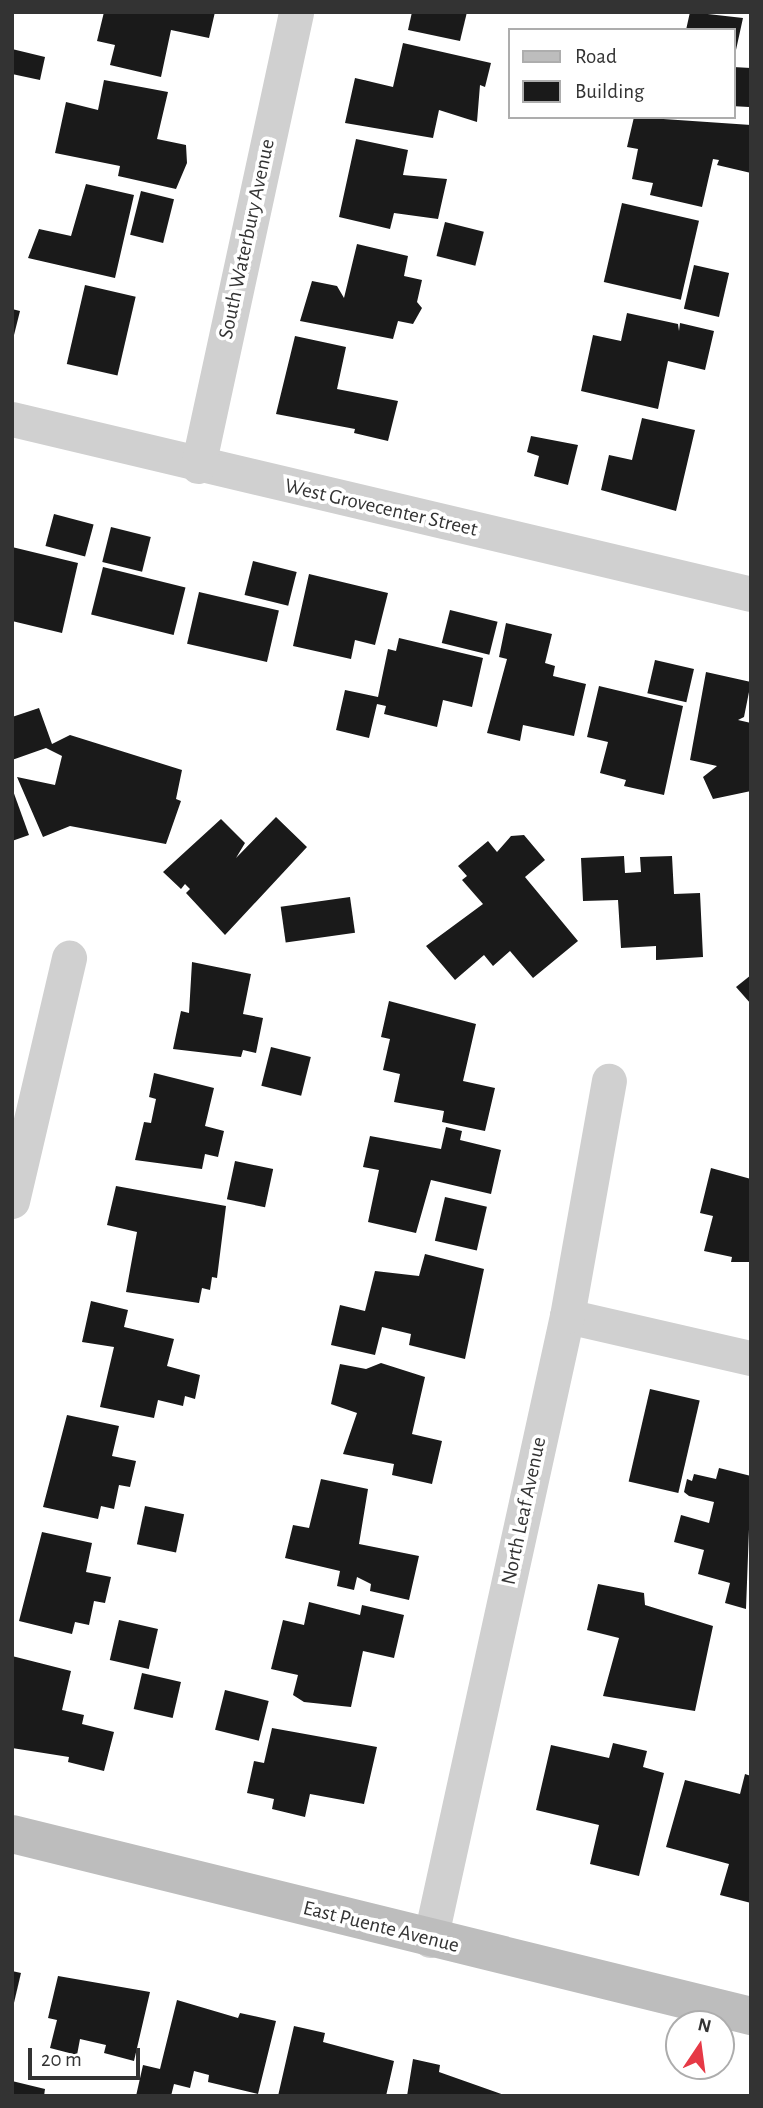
<!DOCTYPE html>
<style>
body{margin:0}
#map{position:relative;width:763px;height:2108px;overflow:hidden;background:#fff;font-family:"Alegreya Sans",sans-serif}
div>[style]{position:absolute}
[style*='--x']{left:calc(var(--x)*1px);top:calc(var(--y)*1px);width:calc(var(--w)*1px);rotate:calc(var(--a)*1deg)}
.building>*{inset:0;background:#1a1a1a;transform-origin:0 0}
.minor>*{height:35px;margin:-17.5px;padding:0 17.5px;transform-origin:17.5px;border-radius:17.5px;background:#d0d0d0}
.secondary>*{height:38px;margin:-19px;padding:0 19px;transform-origin:19px;border-radius:19px;background:#bdbdbd}
span{translate:-50% -50%;white-space:nowrap;text-align:center;line-height:1.15;-webkit-text-stroke:7px #fff;paint-order:stroke}
.street-label{font-size:21px;color:#333}
.frame{position:absolute;inset:0;border:14px solid #333;pointer-events:none}
.legend{position:absolute;left:508px;top:28px;width:228px;height:91px;box-sizing:border-box;background:#fff;border:2px solid #adadad;margin:0;padding:9px 12px;list-style:none;font-size:21px;color:#333}
.legend li{display:flex;align-items:center;gap:14px;height:35px}
.legend b{width:35px;border:2px solid #adadad}
.north{position:absolute;left:665px;top:2010px;width:70px;height:70px;box-sizing:border-box;background:#fff;border:2px solid #adadad;border-radius:50%;rotate:13deg;font-size:19px;font-weight:700;line-height:28px;text-align:center;color:#333}
.north::after{content:'';display:block;margin:auto;width:24px;height:32px;background:#e63946;clip-path:polygon(50% 0,100% 100%,50% 72%,0 100%)}
.scale{position:absolute;left:28px;top:2048px;width:112px;height:32px;box-sizing:border-box;border:4px solid #333;border-top:0;padding-left:9px;font-size:21px;line-height:24px;white-space:nowrap;color:#333;-webkit-text-stroke:5px #fff;paint-order:stroke}
</style>
<div id="map">
<div class="building">
<div style="clip-path:polygon(104px 12px,215px 12px,209px 38px,171px 30px,161px 77px,110px 65px,115px 45px,97px 41px)"></div>
<div style="clip-path:polygon(412px 12px,467px 12px,460px 41px,408px 30px)"></div>
<div style="clip-path:polygon(690px 12px,743px 18px,734px 59px,733px 30px,686px 30px)"></div>
<div style="clip-path:polygon(403px 43px,491px 63px,485px 87px,480px 85px,477px 122px,439px 110px,433px 138px,345px 123px,355px 78px,393px 87px)"></div>
<div style="clip-path:polygon(12px 49px,45px 57px,40px 80px,12px 74px)"></div>
<div style="left:733px;top:67px;width:18px;height:39px;rotate:3deg"></div>
<div style="clip-path:polygon(104px 80px,168px 92px,157px 139px,186px 145px,187px 163px,176px 189px,118px 176px,120px 166px,55px 153px,66px 102px,98px 110px)"></div>
<div style="clip-path:polygon(634px 117px,751px 125px,751px 173px,717px 165px,719px 160px,713px 159px,702px 207px,650px 195px,653px 183px,632px 179px,638px 149px,627px 147px)"></div>
<div style="clip-path:polygon(356px 139px,408px 150px,403px 175px,447px 179px,438px 219px,394px 213px,390px 229px,339px 217px)"></div>
<div style="clip-path:polygon(86px 184px,134px 195px,115px 278px,28px 258px,39px 229px,71px 236px)"></div>
<div style="left:141px;top:191px;width:34px;height:45px;rotate:14deg"></div>
<div style="left:622px;top:203px;width:79px;height:81px;rotate:13deg"></div>
<div style="left:445px;top:222px;width:40px;height:35px;rotate:14deg"></div>
<div style="clip-path:polygon(357px 244px,408px 256px,404px 276px,422px 280px,417px 302px,422px 308px,413px 324px,398px 321px,393px 339px,300px 321px,312px 281px,337px 286px,344px 298px)"></div>
<div style="left:694px;top:265px;width:36px;height:45px;rotate:13deg"></div>
<div style="left:85px;top:285px;width:52px;height:81px;rotate:13deg"></div>
<div style="clip-path:polygon(12px 309px,20px 311px,13px 339px,12px 339px)"></div>
<div style="clip-path:polygon(627px 313px,678px 324px,679px 331px,680px 323px,714px 331px,705px 370px,668px 361px,658px 409px,581px 391px,593px 335px,621px 341px)"></div>
<div style="clip-path:polygon(295px 336px,346px 347px,337px 389px,398px 401px,388px 441px,354px 433px,355px 429px,276px 414px)"></div>
<div style="clip-path:polygon(642px 418px,695px 430px,676px 511px,601px 490px,609px 455px,632px 460px)"></div>
<div style="clip-path:polygon(531px 436px,578px 445px,568px 485px,534px 476px,539px 456px,527px 452px)"></div>
<div style="left:54px;top:514px;width:41px;height:33px;rotate:15deg"></div>
<div style="left:111px;top:527px;width:41px;height:36px;rotate:14deg"></div>
<div style="clip-path:polygon(12px 547px,78px 563px,62px 633px,12px 621px)"></div>
<div style="left:253px;top:561px;width:45px;height:35px;rotate:14deg"></div>
<div style="left:103px;top:567px;width:85px;height:49px;rotate:14deg"></div>
<div style="clip-path:polygon(309px 574px,388px 593px,375px 645px,355px 640px,351px 659px,293px 646px)"></div>
<div style="left:199px;top:592px;width:82px;height:53px;rotate:13deg"></div>
<div style="left:450px;top:610px;width:49px;height:34px;rotate:14deg"></div>
<div style="clip-path:polygon(506px 623px,552px 634px,545px 663px,555px 666px,553px 676px,586px 684px,574px 736px,523px 725px,520px 741px,487px 733px,507px 659px,499px 657px)"></div>
<div style="clip-path:polygon(399px 638px,483px 658px,472px 707px,443px 700px,437px 727px,384px 714px,386px 706px,377px 704px,369px 738px,336px 730px,345px 690px,378px 697px,388px 649px,396px 651px)"></div>
<div style="left:655px;top:660px;width:40px;height:34px;rotate:13deg"></div>
<div style="clip-path:polygon(706px 672px,751px 682px,744px 717px,738px 720px,751px 723px,751px 791px,713px 799px,703px 777px,717px 766px,690px 760px)"></div>
<div style="clip-path:polygon(599px 686px,683px 706px,664px 795px,624px 786px,626px 780px,600px 773px,608px 742px,587px 737px)"></div>
<div style="clip-path:polygon(39px 708px,52px 744px,70px 735px,182px 770px,176px 799px,181px 801px,166px 844px,70px 826px,43px 837px,17px 777px,55px 785px,62px 756px,46px 748px,12px 760px,12px 717px)"></div>
<div style="clip-path:polygon(12px 788px,29px 835px,12px 841px)"></div>
<div style="clip-path:polygon(276px 817px,307px 847px,225px 935px,186px 893px,190px 889px,185px 884px,181px 889px,163px 872px,221px 819px,245px 843px,236px 858px)"></div>
<div style="clip-path:polygon(524px 835px,545px 860px,525px 877px,578px 941px,533px 978px,510px 951px,493px 966px,484px 955px,455px 980px,426px 946px,483px 904px,462px 880px,467px 876px,458px 866px,488px 841px,497px 852px,511px 836px)"></div>
<div style="clip-path:polygon(624px 856px,625px 873px,641px 872px,640px 857px,672px 856px,674px 894px,700px 893px,703px 957px,656px 960px,656px 946px,621px 948px,618px 900px,583px 901px,581px 858px)"></div>
<div style="left:350px;top:897px;width:36px;height:70px;rotate:82deg"></div>
<div style="clip-path:polygon(192px 962px,251px 974px,243px 1014px,263px 1018px,256px 1053px,243px 1050px,241px 1057px,173px 1049px,181px 1011px,189px 1013px)"></div>
<div style="clip-path:polygon(751px 975px,751px 1004px,736px 987px)"></div>
<div style="clip-path:polygon(389px 1001px,476px 1024px,463px 1081px,495px 1088px,485px 1131px,442px 1122px,444px 1111px,394px 1102px,400px 1074px,383px 1070px,390px 1039px,381px 1037px)"></div>
<div style="left:271px;top:1047px;width:41px;height:40px;rotate:14deg"></div>
<div style="clip-path:polygon(154px 1073px,214px 1088px,205px 1126px,224px 1131px,218px 1157px,205px 1154px,202px 1169px,135px 1160px,144px 1122px,151px 1123px,156px 1099px,149px 1097px)"></div>
<div style="clip-path:polygon(446px 1127px,462px 1131px,460px 1140px,501px 1150px,491px 1194px,431px 1180px,416px 1233px,368px 1222px,379px 1170px,363px 1167px,370px 1136px,441px 1149px)"></div>
<div style="left:235px;top:1161px;width:39px;height:39px;rotate:12deg"></div>
<div style="clip-path:polygon(711px 1168px,751px 1179px,751px 1262px,731px 1262px,732px 1257px,704px 1251px,713px 1216px,700px 1213px)"></div>
<div style="clip-path:polygon(116px 1186px,226px 1206px,217px 1278px,212px 1277px,210px 1290px,202px 1288px,199px 1303px,126px 1292px,137px 1232px,107px 1225px)"></div>
<div style="left:445px;top:1197px;width:43px;height:45px;rotate:13deg"></div>
<div style="clip-path:polygon(425px 1254px,484px 1269px,465px 1359px,409px 1345px,411px 1334px,382px 1327px,375px 1355px,331px 1345px,340px 1305px,365px 1311px,375px 1271px,419px 1276px)"></div>
<div style="clip-path:polygon(91px 1301px,128px 1310px,124px 1327px,174px 1339px,167px 1366px,200px 1375px,195px 1399px,185px 1396px,183px 1406px,158px 1400px,154px 1418px,100px 1407px,114px 1347px,82px 1342px)"></div>
<div style="clip-path:polygon(381px 1363px,425px 1377px,412px 1434px,442px 1441px,432px 1484px,392px 1475px,394px 1464px,343px 1454px,357px 1413px,331px 1404px,340px 1364px,366px 1369px)"></div>
<div style="left:650px;top:1389px;width:51px;height:95px;rotate:13deg"></div>
<div style="clip-path:polygon(67px 1415px,119px 1426px,112px 1456px,136px 1461px,130px 1487px,119px 1485px,114px 1509px,101px 1506px,98px 1519px,43px 1507px)"></div>
<div style="clip-path:polygon(719px 1468px,751px 1476px,746px 1609px,725px 1603px,730px 1583px,698px 1574px,704px 1550px,674px 1542px,681px 1515px,709px 1523px,714px 1502px,689px 1496px,684px 1492px,687px 1479px,692px 1481px,694px 1474px,716px 1479px)"></div>
<div style="clip-path:polygon(321px 1479px,368px 1489px,359px 1544px,419px 1556px,409px 1600px,370px 1591px,371px 1584px,357px 1577px,354px 1590px,337px 1586px,340px 1571px,285px 1558px,293px 1525px,309px 1528px)"></div>
<div style="left:145px;top:1506px;width:40px;height:39px;rotate:12deg"></div>
<div style="clip-path:polygon(42px 1532px,92px 1543px,86px 1572px,111px 1577px,105px 1603px,94px 1601px,89px 1625px,75px 1622px,72px 1634px,19px 1621px)"></div>
<div style="clip-path:polygon(598px 1584px,644px 1593px,645px 1605px,713px 1626px,695px 1711px,603px 1696px,619px 1638px,587px 1630px)"></div>
<div style="clip-path:polygon(309px 1602px,360px 1615px,362px 1605px,404px 1615px,394px 1658px,363px 1651px,351px 1707px,304px 1702px,293px 1695px,298px 1675px,271px 1669px,283px 1620px,304px 1625px)"></div>
<div style="left:119px;top:1620px;width:40px;height:41px;rotate:13deg"></div>
<div style="clip-path:polygon(12px 1656px,71px 1671px,62px 1710px,84px 1715px,82px 1724px,114px 1732px,104px 1771px,68px 1762px,69px 1757px,12px 1748px)"></div>
<div style="left:142px;top:1673px;width:40px;height:37px;rotate:13deg"></div>
<div style="left:225px;top:1690px;width:45px;height:41px;rotate:14deg"></div>
<div style="clip-path:polygon(272px 1728px,377px 1747px,364px 1804px,310px 1794px,305px 1817px,272px 1809px,274px 1799px,247px 1793px,254px 1761px,264px 1763px)"></div>
<div style="clip-path:polygon(613px 1743px,647px 1751px,643px 1767px,664px 1773px,639px 1876px,590px 1864px,599px 1825px,536px 1810px,551px 1745px,609px 1758px)"></div>
<div style="clip-path:polygon(745px 1774px,751px 1776px,751px 1903px,720px 1895px,729px 1864px,666px 1847px,685px 1780px,740px 1794px)"></div>
<div style="clip-path:polygon(12px 1971px,21px 1973px,13px 2007px,12px 2007px)"></div>
<div style="clip-path:polygon(58px 1976px,150px 1992px,134px 2061px,104px 2053px,106px 2045px,80px 2039px,77px 2055px,50px 2048px,57px 2020px,48px 2018px)"></div>
<div style="clip-path:polygon(177px 2000px,238px 2018px,240px 2013px,276px 2021px,258px 2094px,208px 2082px,209px 2075px,194px 2071px,190px 2088px,174px 2084px,171px 2096px,136px 2096px,143px 2065px,160px 2069px)"></div>
<div style="clip-path:polygon(294px 2026px,325px 2033px,323px 2042px,394px 2061px,386px 2096px,278px 2096px)"></div>
<div style="clip-path:polygon(413px 2059px,440px 2065px,439px 2072px,507px 2096px,407px 2096px)"></div>
<div style="clip-path:polygon(12px 2081px,45px 2089px,44px 2096px,12px 2096px)"></div>
</div>
<div class="minor">
<div style="--x:12;--y:419;--w:759;--a:13.32"></div>
<div style="--x:198;--y:466;--w:464;--a:-77.8"></div>
<div style="--x:12;--y:1201;--w:250;--a:-76.8"></div>
<div style="--x:567;--y:1316;--w:189;--a:12.9"></div>
<div style="--x:430;--y:1940;--w:639;--a:-77.62"></div>
<div style="--x:567;--y:1316;--w:239;--a:-79.9"></div>
</div>
<div class="secondary">
<div style="--x:12;--y:1834;--w:761;--a:13.84"></div>
</div>
<div class="street-label">
<span style="left:247px;top:239px;rotate:-78deg">South Waterbury Avenue</span>
<span style="left:381px;top:508px;rotate:13deg">West Grovecenter Street</span>
<span style="left:524px;top:1511px;rotate:-78deg">North Leaf Avenue</span>
<span style="left:381px;top:1927px;rotate:14deg">East Puente Avenue</span>
</div>
<div class="frame"></div>
<ul class="legend">
<li><b style="height:9px;background:#bdbdbd"></b>Road</li>
<li><b style="height:19px;background:#1a1a1a"></b>Building</li>
</ul>
<div class="north">N</div>
<div class="scale">20 m</div>
</div>
